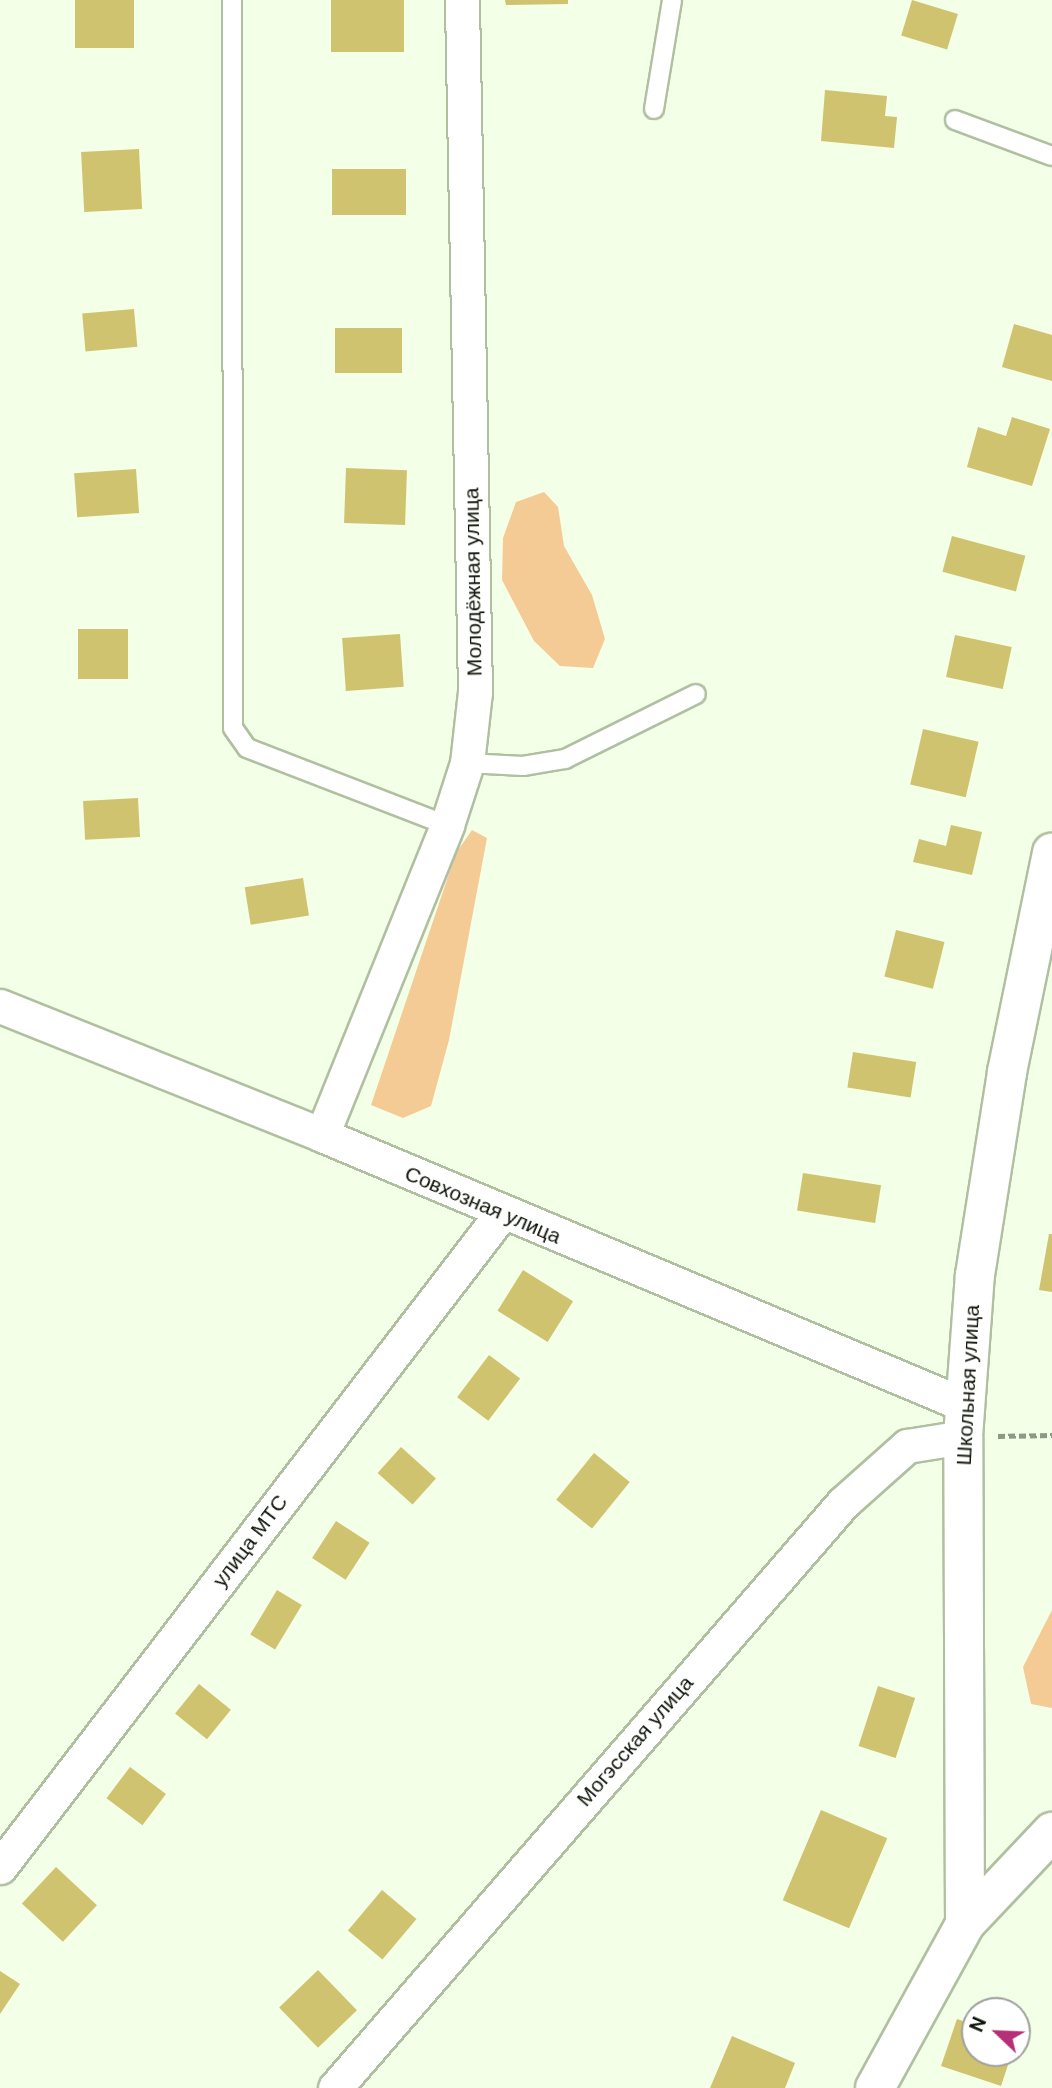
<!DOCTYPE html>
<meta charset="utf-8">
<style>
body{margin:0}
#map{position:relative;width:1052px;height:2088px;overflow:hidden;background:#f3ffe6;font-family:"DM Sans",sans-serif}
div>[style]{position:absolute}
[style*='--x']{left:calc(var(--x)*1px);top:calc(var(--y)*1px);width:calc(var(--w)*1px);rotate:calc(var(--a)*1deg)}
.green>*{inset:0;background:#f4cb94}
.building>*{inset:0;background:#d0c36f;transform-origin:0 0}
.path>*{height:4.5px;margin-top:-2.25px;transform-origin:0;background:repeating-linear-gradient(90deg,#8f9885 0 7px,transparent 0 10.5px)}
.roads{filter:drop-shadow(2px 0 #b1bfa1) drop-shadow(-2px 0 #b1bfa1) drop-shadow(0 2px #b1bfa1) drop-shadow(0 -2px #b1bfa1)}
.service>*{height:18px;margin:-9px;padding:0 9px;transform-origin:9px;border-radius:9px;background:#fff}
.minor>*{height:33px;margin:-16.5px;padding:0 16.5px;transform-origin:16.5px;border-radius:16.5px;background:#fff}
.tertiary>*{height:38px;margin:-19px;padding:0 19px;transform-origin:19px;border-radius:19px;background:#fff}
span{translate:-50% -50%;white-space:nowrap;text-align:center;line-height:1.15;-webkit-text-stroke:5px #fff;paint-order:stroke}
.street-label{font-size:21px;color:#0f1409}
.north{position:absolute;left:961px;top:1997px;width:70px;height:70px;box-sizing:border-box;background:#fff;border:2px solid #9fa19d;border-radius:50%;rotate:293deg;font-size:19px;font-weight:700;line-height:28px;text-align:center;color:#0f1409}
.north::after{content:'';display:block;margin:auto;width:24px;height:32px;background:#b53076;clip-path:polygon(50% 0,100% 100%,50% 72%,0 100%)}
</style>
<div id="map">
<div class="green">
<div style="clip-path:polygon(544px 492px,558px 507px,564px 546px,592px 595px,605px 639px,593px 668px,560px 666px,534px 641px,502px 580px,503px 538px,516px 502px)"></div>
<div style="clip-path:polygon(472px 830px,487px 838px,449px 1040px,431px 1106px,403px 1118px,371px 1105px,456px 853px)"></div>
<div style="clip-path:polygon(1052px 1610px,1052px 1708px,1031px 1704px,1023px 1667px)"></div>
</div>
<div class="building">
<div style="left:75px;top:0;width:59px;height:48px"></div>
<div style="left:331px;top:0;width:73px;height:52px"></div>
<div style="clip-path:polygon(505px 0,568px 0,568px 4px,506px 5px)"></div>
<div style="left:912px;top:0;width:48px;height:37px;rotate:17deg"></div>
<div style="clip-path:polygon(825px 90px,887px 96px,885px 116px,897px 117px,894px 148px,821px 141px)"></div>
<div style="left:139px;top:149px;width:60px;height:58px;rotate:87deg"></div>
<div style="left:332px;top:169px;width:74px;height:46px"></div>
<div style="left:134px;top:309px;width:38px;height:52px;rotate:85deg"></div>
<div style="clip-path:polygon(1014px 324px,1052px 335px,1052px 381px,1002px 367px)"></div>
<div style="left:402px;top:328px;width:45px;height:67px;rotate:90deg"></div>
<div style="clip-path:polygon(1012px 417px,1050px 429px,1032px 486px,967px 467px,978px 427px,1006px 436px)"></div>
<div style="left:346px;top:468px;width:61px;height:55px;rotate:2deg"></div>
<div style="left:136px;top:469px;width:44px;height:62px;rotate:86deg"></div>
<div style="left:952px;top:536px;width:76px;height:37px;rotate:15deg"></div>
<div style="left:78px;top:629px;width:50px;height:50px"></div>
<div style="left:400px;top:634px;width:53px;height:58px;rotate:86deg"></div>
<div style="left:955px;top:635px;width:58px;height:43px;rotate:12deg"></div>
<div style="left:923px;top:729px;width:57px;height:57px;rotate:13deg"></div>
<div style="left:138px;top:798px;width:39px;height:55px;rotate:87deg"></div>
<div style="clip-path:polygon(951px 825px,982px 832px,972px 875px,913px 862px,919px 839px,946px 846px)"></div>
<div style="left:303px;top:878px;width:38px;height:59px;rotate:81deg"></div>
<div style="left:896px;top:930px;width:50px;height:48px;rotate:14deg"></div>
<div style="left:853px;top:1052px;width:64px;height:36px;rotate:9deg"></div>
<div style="left:803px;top:1173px;width:79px;height:38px;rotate:9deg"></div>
<div style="clip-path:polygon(1049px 1234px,1052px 1234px,1052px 1292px,1039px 1290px)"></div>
<div style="left:523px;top:1270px;width:59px;height:48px;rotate:32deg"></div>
<div style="left:489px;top:1355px;width:39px;height:53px;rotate:37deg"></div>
<div style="left:401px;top:1447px;width:47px;height:35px;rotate:42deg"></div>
<div style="left:594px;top:1453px;width:46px;height:60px;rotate:39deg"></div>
<div style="left:336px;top:1521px;width:40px;height:44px;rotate:33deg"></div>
<div style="left:277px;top:1590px;width:29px;height:52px;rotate:31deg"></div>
<div style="left:199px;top:1684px;width:41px;height:38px;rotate:39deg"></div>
<div style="left:878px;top:1686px;width:39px;height:63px;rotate:18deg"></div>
<div style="left:130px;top:1767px;width:45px;height:39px;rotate:37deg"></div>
<div style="left:821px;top:1810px;width:72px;height:98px;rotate:23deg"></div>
<div style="left:56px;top:1867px;width:56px;height:50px;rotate:43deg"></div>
<div style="left:382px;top:1890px;width:45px;height:53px;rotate:40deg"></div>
<div style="left:318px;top:1970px;width:56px;height:54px;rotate:46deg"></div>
<div style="clip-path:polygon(0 1971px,20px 1984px,0 2014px)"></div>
<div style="clip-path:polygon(957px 2019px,975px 2025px,975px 2053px,1012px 2053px,1001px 2086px,941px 2066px)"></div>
<div style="clip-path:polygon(732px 2036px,795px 2063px,785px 2088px,710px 2088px)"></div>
</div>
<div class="path">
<div style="--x:998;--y:1436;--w:54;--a:-1.1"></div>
</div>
<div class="roads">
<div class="service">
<div style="--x:232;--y:0;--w:728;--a:89.92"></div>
<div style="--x:233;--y:728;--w:24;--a:55"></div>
<div style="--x:247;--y:748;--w:214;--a:21.1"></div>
<div style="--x:654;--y:109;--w:110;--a:-80.6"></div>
<div style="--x:955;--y:120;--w:103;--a:20.4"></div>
<div style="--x:467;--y:763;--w:56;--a:3.1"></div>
<div style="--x:523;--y:766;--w:43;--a:-9.5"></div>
<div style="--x:565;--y:759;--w:146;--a:-26.4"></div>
</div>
<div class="minor">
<div style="--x:0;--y:1006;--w:347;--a:21.8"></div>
<div style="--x:322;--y:1135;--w:697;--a:22.78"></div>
<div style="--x:322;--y:1135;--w:334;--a:-68"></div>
<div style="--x:447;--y:825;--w:65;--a:-72.1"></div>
<div style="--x:467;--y:763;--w:71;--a:-83.6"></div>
<div style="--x:475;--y:692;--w:692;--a:-91.08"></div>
<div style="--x:0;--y:1867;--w:823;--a:-52.5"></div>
<div style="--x:335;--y:2088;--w:775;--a:-49.03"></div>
<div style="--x:843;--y:1503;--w:86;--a:-41.7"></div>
<div style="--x:907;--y:1446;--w:57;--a:-9.1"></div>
</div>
<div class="tertiary">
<div style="--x:965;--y:1924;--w:487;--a:-90.2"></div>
<div style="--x:963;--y:1437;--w:162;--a:-85.8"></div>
<div style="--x:975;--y:1275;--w:206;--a:-81"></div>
<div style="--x:1007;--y:1072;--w:224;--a:-78.4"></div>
<div style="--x:875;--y:2088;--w:187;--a:-61.2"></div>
<div style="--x:965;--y:1924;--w:127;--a:-46.6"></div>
</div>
</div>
<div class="street-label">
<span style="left:473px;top:582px;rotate:-91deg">Молодёжная улица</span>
<span style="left:483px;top:1205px;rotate:23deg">Совхозная улица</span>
<span style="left:968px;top:1385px;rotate:-87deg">Школьная улица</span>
<span style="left:250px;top:1541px;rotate:-53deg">улица МТС</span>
<span style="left:635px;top:1741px;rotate:-49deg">Могэсская улица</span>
</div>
<div class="north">N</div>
</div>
